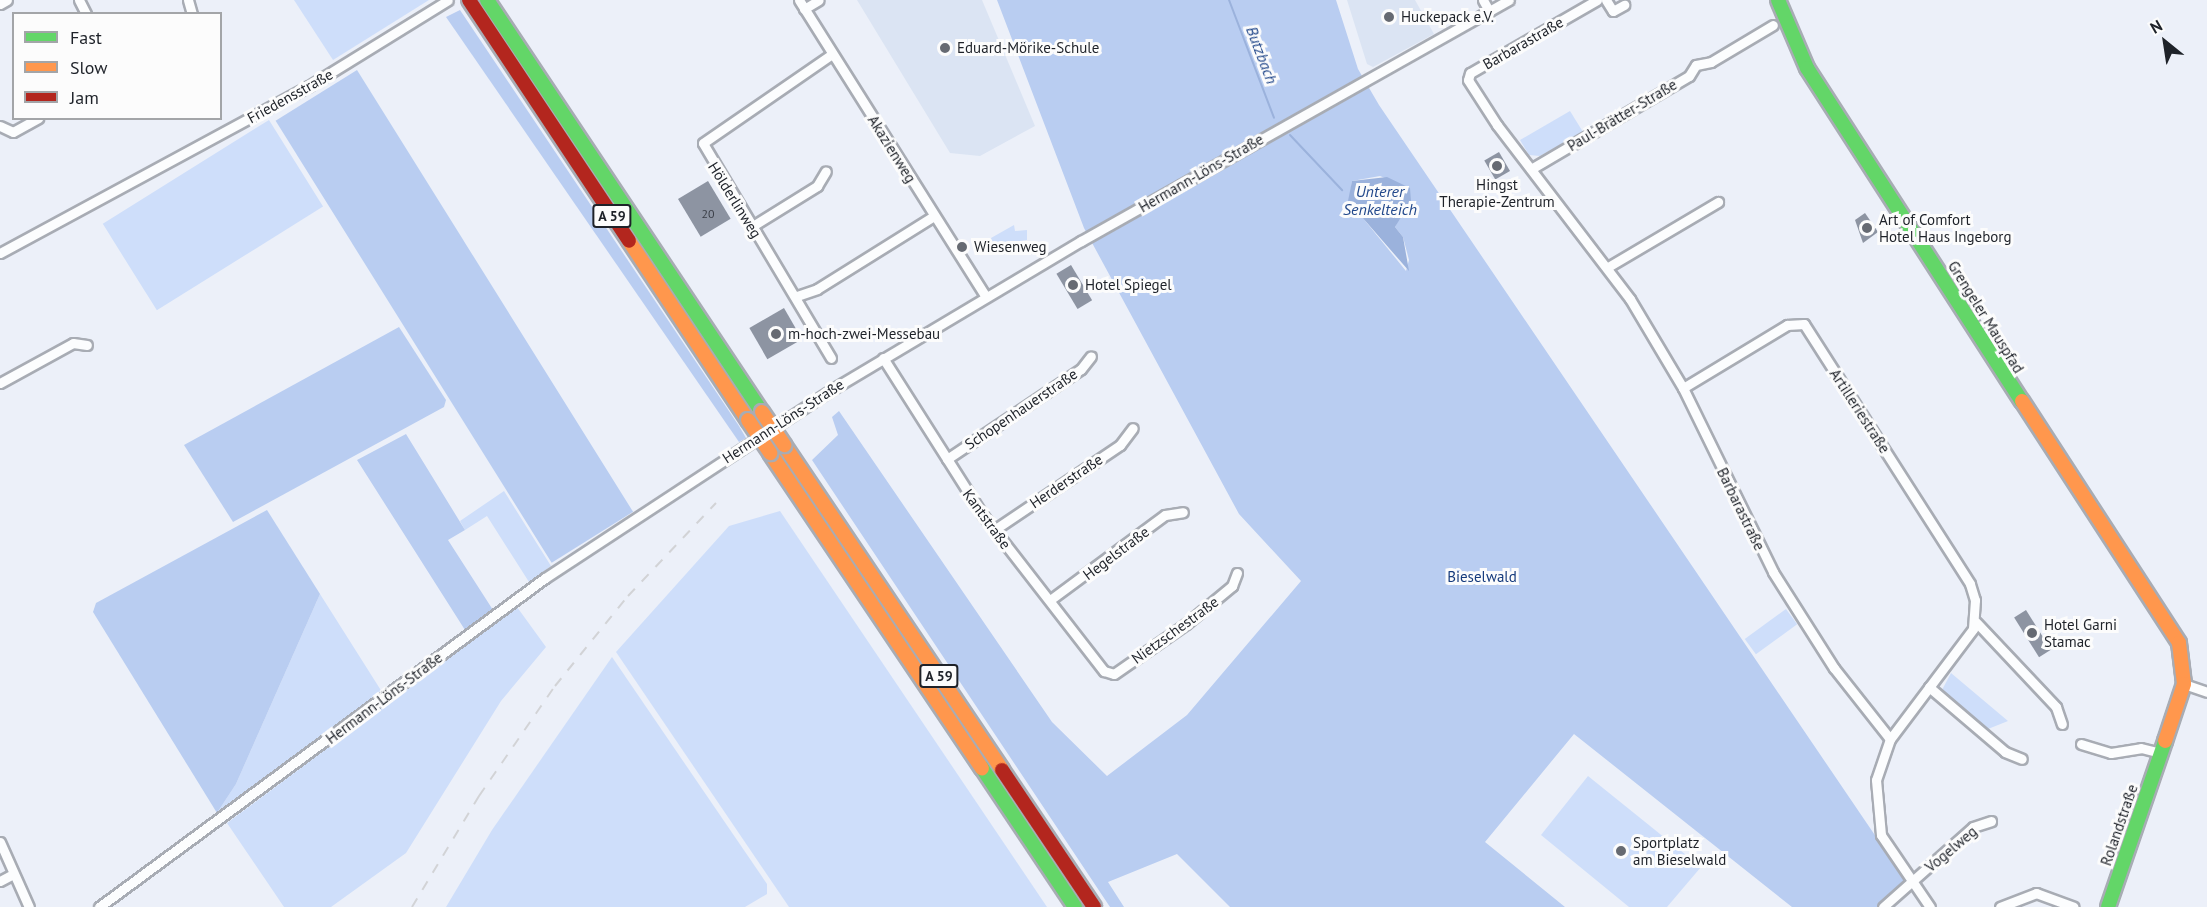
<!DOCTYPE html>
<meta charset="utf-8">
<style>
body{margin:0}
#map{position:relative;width:2207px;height:907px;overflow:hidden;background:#ecf0f9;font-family:"PT Sans",sans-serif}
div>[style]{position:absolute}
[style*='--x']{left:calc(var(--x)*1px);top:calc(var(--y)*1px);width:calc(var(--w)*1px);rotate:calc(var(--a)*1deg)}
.built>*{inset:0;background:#dbe4f3}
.green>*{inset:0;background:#cedefa;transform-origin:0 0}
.forest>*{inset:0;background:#b9cdf1;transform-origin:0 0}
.water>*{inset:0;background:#9bb2dc}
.stream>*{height:2px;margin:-1px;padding:0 1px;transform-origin:1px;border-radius:1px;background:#9bb2dc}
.building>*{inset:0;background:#8d94a2;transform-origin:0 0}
.roads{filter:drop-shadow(2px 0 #a8acb4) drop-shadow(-2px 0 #a8acb4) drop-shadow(0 2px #a8acb4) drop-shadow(0 -2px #a8acb4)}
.street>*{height:9px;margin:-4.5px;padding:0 4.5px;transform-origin:4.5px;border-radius:4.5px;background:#fcfdfe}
.fast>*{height:14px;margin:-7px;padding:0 7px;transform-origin:7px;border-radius:7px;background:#63d668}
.slow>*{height:14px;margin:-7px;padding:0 7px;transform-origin:7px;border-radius:7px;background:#ff974d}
.jam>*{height:14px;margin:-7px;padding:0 7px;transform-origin:7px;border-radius:7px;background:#b3261e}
.rail>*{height:2px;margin-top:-1px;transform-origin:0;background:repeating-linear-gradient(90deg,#d2d3d6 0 10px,transparent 0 20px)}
.bridges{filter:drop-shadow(2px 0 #a8acb4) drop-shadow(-2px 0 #a8acb4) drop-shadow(0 2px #a8acb4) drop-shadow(0 -2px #a8acb4)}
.slow-bridge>*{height:14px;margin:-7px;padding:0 7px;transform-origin:7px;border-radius:7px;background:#ff974d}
.dots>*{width:16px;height:16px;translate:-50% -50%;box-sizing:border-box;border:3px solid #fcfcfc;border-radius:50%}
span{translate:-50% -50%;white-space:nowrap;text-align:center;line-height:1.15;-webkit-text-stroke:6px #fcfcfc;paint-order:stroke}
.number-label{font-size:12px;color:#3a3e47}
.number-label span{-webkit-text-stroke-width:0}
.shield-label span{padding:2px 4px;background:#fcfcfc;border:2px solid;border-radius:4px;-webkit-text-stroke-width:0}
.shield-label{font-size:14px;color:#1e2229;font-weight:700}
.poi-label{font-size:15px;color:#1e2229}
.left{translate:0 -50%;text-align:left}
.street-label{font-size:15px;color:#1e2229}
.park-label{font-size:15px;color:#163b7d}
.water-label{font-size:16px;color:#22488b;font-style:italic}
.legend{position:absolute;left:12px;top:12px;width:210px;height:108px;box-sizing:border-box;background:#fcfcfc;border:2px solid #a3a5a8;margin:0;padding:8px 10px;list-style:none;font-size:18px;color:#1e2229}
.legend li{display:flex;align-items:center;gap:12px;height:30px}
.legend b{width:30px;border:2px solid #a3a5a8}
.north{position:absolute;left:2135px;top:12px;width:60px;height:60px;-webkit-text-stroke:4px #fcfcfc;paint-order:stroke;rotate:330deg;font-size:16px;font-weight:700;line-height:24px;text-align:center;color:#1e2229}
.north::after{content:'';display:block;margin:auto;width:21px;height:27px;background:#1e2229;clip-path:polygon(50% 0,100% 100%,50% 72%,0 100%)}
</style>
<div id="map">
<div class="built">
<div style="clip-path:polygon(857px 0,982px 0,1035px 126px,980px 156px,950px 153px)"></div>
<div style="clip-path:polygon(1347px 0,1415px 0,1434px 34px,1373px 67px,1367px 64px)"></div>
</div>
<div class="green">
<div style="clip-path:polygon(294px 0,429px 0,333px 60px)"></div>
<div style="clip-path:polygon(1570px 111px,1583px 132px,1540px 156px,1529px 155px,1520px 140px)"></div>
<div style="left:269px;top:120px;width:102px;height:196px;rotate:58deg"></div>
<div style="clip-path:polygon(1014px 225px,1015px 231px,1027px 230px,1027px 240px,993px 245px,991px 238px)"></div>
<div style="clip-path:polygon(504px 491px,551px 566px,529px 582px,487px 516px,465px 530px,460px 521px)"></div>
<div style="clip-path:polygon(780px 511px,1047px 907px,789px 907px,616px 652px,729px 526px)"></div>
<div style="clip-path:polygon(320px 594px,382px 692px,217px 813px,236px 784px)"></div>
<div style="clip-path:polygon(517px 607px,546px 647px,501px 701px,406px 853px,331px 907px,284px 907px,227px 823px)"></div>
<div style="left:1786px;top:609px;width:19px;height:51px;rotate:54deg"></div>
<div style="clip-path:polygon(612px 657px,767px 884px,767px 894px,745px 907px,446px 907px,492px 830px)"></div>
<div style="clip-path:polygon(1951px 673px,2008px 721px,1988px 729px,1942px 690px)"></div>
<div style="clip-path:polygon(1588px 776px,1701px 867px,1667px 907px,1629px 907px,1541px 835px)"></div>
</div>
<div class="forest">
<div style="clip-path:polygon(evenodd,997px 0,1336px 0,1358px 69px,1379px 105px,1904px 878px,1902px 885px,1878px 907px,1792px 907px,1574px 734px,1485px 842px,1565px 907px,1230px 907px,1177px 854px,1108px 882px,1124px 907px,1110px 907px,812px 460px,838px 435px,832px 417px,839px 411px,1052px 722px,1107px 776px,1187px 715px,1301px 581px,1239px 514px,1084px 228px,997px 0,1380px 176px,1405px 186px,1410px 196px,1395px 227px,1403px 237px,1409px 260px,1406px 271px,1349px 201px,1352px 181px,1380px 176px)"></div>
<div style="clip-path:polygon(460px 10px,739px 426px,746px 438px,739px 442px,446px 17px)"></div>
<div style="left:357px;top:70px;width:521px;height:96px;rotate:58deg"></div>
<div style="clip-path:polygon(399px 327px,446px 400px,444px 407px,233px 522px,184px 445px)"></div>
<div style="clip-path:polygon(406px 434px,465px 530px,448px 540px,493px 610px,465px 630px,357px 460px)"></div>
<div style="clip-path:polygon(267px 510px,320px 594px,236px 784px,217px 813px,93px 612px,96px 603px)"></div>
</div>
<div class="water">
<div style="clip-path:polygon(1387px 177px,1410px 188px,1411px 201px,1395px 227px,1403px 237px,1409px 271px,1348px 201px,1352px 181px)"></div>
</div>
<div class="stream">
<div style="--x:1229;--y:0;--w:126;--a:69.1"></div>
<div style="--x:1290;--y:135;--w:76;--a:46.6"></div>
</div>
<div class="building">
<div style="left:1499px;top:152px;width:22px;height:17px;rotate:60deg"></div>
<div style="left:708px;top:181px;width:44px;height:35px;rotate:59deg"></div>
<div style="clip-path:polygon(1865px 213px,1878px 232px,1863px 243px,1855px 220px)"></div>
<div style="left:1071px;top:265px;width:41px;height:17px;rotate:59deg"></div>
<div style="left:784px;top:308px;width:36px;height:40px;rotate:60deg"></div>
<div style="left:2026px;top:610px;width:47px;height:14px;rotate:58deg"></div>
</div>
<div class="roads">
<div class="street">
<div style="--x:79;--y:0;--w:16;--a:63"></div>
<div style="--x:188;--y:0;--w:15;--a:74"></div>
<div style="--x:799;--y:0;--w:351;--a:57.8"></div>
<div style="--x:1483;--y:0;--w:13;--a:61"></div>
<div style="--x:1597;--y:0;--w:146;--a:150.1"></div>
<div style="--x:1470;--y:73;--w:7;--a:106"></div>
<div style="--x:1468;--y:80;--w:54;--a:57.2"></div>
<div style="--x:1497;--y:125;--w:219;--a:52.6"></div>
<div style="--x:1630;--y:299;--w:104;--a:59.2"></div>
<div style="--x:1683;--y:388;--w:205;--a:63.9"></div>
<div style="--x:1773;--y:572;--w:114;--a:57.6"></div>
<div style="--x:1834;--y:668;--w:90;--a:51.7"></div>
<div style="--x:1606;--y:0;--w:13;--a:58"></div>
<div style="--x:1613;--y:11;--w:13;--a:-29"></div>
<div style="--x:0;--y:4;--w:8;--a:-30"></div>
<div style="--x:804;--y:9;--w:17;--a:-31"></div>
<div style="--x:0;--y:126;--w:14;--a:25"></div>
<div style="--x:13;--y:132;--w:29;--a:-29"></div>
<div style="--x:1531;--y:169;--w:183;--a:-30.5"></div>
<div style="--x:1689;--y:76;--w:13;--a:-58"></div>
<div style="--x:1696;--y:65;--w:15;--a:-11"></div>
<div style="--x:1711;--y:62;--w:72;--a:-30.8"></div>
<div style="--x:751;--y:227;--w:78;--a:-31.8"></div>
<div style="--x:817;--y:186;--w:17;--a:-59"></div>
<div style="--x:0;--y:253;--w:351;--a:-28.4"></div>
<div style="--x:309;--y:86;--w:163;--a:-31.7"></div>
<div style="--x:1608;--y:267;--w:128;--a:-30.6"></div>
<div style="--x:797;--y:296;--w:21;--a:-19"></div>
<div style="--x:817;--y:289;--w:138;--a:-32"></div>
<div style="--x:831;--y:358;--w:250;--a:-120.8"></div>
<div style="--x:703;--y:143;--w:157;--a:-34.6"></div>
<div style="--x:883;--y:358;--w:185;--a:57.6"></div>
<div style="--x:982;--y:514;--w:199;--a:52.2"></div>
<div style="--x:1104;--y:671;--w:10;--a:17"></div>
<div style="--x:1114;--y:674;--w:88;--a:-34.8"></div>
<div style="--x:1186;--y:624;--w:60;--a:-39.6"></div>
<div style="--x:1232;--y:586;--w:14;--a:-69"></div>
<div style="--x:0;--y:383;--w:83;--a:-28.7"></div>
<div style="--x:73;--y:343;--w:14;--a:8"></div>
<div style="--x:1683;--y:388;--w:122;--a:-31.2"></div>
<div style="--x:1787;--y:325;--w:17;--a:-3"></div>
<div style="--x:1804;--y:324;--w:308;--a:57.4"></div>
<div style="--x:1970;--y:584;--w:17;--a:73"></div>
<div style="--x:1975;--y:600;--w:29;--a:94"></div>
<div style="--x:1973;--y:629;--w:138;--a:127"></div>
<div style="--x:1890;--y:739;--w:43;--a:108.9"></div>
<div style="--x:1876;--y:780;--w:55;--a:84.8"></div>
<div style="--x:1881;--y:835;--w:87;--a:55.8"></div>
<div style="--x:947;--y:459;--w:161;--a:-33.9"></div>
<div style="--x:1081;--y:369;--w:16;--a:-52"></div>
<div style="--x:994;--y:530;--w:152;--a:-34"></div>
<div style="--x:1120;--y:445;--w:21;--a:-53"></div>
<div style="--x:1050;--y:600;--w:143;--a:-36.5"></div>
<div style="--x:1165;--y:515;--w:18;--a:-9"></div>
<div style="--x:1976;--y:622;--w:117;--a:46.7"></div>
<div style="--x:2056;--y:707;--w:18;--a:71"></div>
<div style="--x:2184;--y:684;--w:24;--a:19"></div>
<div style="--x:1929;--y:687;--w:100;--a:40.5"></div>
<div style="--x:2005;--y:752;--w:18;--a:22"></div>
<div style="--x:2081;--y:744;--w:31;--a:17"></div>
<div style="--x:2111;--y:753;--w:30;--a:-9"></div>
<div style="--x:2141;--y:748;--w:21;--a:14"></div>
<div style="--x:0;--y:842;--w:71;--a:66"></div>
<div style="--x:0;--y:881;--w:15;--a:-28"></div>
<div style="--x:99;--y:907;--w:554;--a:-36.42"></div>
<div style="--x:545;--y:578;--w:342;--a:-33.3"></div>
<div style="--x:831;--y:390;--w:291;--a:-30.8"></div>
<div style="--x:1081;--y:241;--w:491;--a:-29.4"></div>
<div style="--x:1883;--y:907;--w:120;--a:-41.6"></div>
<div style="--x:1973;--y:827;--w:19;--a:-18"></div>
<div style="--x:2000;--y:907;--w:39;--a:-21"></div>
<div style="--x:2036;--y:893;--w:40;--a:20.2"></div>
</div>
<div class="fast">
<div style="--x:487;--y:0;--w:495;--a:56.3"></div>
<div style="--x:1778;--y:0;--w:74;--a:66.9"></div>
<div style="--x:1807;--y:68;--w:396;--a:57.2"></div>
<div style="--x:982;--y:768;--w:167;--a:56.2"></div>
<div style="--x:2108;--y:907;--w:176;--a:-71"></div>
</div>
<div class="slow">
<div style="--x:629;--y:241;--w:215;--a:56.4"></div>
<div style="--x:2022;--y:401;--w:288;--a:57"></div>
<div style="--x:2179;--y:643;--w:41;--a:83"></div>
<div style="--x:2184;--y:684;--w:60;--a:108.4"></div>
<div style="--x:784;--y:445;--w:391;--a:56.1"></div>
<div style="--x:770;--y:453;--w:380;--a:56.1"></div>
</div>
<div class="jam">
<div style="--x:469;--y:0;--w:289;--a:56.4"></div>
<div style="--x:1002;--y:770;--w:165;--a:56.1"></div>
</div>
</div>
<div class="rail">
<div style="--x:412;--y:907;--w:130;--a:-58.9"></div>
<div style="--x:479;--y:796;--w:134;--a:-55.4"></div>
<div style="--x:555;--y:686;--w:116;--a:-51"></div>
<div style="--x:628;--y:596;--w:128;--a:-46.6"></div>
</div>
<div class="bridges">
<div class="slow-bridge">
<div style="--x:762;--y:412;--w:40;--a:56"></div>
<div style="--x:748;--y:420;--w:40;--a:56"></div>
</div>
</div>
<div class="dots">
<div style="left:1389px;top:17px;background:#666a72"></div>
<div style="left:945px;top:48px;background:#666a72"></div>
<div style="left:1497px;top:166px;background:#666a72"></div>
<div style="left:1867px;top:228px;background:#666a72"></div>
<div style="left:962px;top:247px;background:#666a72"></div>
<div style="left:1073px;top:285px;background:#666a72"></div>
<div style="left:776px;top:334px;background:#666a72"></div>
<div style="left:2032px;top:633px;background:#666a72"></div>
<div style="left:1621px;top:851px;background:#666a72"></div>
</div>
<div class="number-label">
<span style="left:708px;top:214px">20</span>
</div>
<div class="shield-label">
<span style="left:612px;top:216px">A 59</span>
<span style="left:939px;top:676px">A 59</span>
</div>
<div class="poi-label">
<span class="left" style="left:1401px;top:17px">Huckepack e.V.</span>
<span class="left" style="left:957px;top:48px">Eduard-Mörike-Schule</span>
<span style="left:1497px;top:193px">Hingst<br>Therapie-Zentrum</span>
<span class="left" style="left:1879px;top:228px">Art of Comfort<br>Hotel Haus Ingeborg</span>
<span class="left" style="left:974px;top:247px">Wiesenweg</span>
<span class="left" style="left:1085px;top:285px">Hotel Spiegel</span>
<span class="left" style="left:788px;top:334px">m-hoch-zwei-Messebau</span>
<span class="left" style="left:2044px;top:633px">Hotel Garni<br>Stamac</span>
<span class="left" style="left:1633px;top:851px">Sportplatz<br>am Bieselwald</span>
</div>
<div class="street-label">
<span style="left:1523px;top:43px;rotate:-30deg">Barbarastraße</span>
<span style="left:290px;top:96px;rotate:-29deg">Friedensstraße</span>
<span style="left:1622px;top:115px;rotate:-31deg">Paul-Brätter-Straße</span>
<span style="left:892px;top:149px;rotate:58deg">Akazienweg</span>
<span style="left:1201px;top:173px;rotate:-30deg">Hermann-Löns-Straße</span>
<span style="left:735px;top:200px;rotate:58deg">Hölderlinweg</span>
<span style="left:1986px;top:317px;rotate:58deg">Grengeler Mauspfad</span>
<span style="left:1021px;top:409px;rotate:-34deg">Schopenhauerstraße</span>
<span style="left:1860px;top:411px;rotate:57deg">Artilleriestraße</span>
<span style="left:783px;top:421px;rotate:-33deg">Hermann-Löns-Straße</span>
<span style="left:1066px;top:481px;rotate:-34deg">Herderstraße</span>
<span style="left:1741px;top:509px;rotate:64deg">Barbarastraße</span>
<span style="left:987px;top:519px;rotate:54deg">Kantstraße</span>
<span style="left:1116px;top:553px;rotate:-37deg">Hegelstraße</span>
<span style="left:1175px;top:630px;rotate:-36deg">Nietzschestraße</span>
<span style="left:384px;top:698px;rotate:-37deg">Hermann-Löns-Straße</span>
<span style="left:2119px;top:825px;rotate:-71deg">Rolandstraße</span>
<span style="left:1951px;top:849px;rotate:-40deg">Vogelweg</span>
</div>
<div class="park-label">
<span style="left:1482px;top:577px">Bieselwald</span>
</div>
<div class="water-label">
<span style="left:1262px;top:55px;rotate:69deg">Butzbach</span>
<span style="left:1380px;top:200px">Unterer<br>Senkelteich</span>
</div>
<ul class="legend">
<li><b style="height:8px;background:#63d668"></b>Fast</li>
<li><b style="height:8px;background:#ff974d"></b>Slow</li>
<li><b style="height:8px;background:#b3261e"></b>Jam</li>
</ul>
<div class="north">N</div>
</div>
